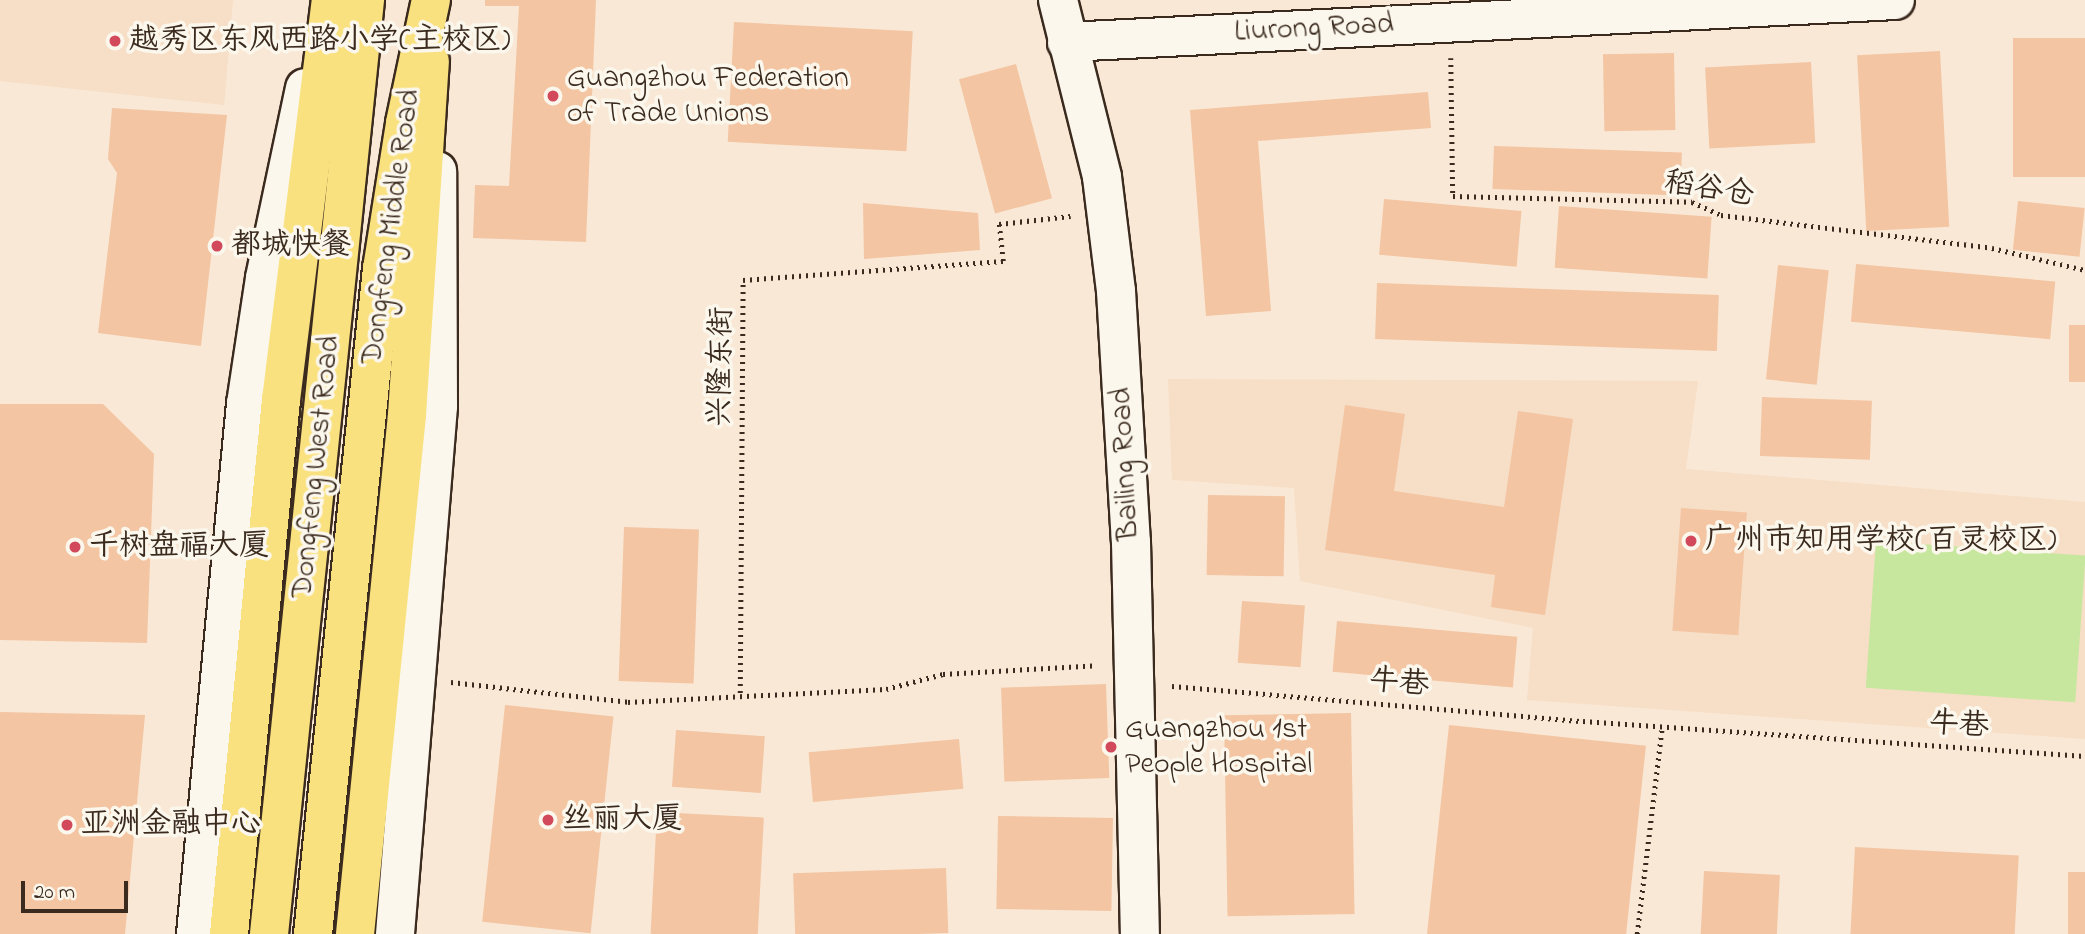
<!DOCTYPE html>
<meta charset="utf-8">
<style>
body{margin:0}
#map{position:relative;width:2085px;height:934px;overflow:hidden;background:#f9e8d6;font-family:"Indie Flower","LXGW WenKai TC",sans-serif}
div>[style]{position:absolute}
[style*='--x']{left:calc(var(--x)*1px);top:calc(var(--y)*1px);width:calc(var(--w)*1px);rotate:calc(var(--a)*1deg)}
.built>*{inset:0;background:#f7dec6}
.green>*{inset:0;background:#c7e79f;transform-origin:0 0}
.building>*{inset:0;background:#f3c5a2;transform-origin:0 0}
.path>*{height:4.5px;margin-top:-2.25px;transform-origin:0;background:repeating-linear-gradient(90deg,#3b2a1e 0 2px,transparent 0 7px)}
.roads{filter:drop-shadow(2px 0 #3b2a1e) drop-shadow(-2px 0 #3b2a1e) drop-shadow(0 2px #3b2a1e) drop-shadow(0 -2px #3b2a1e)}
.minor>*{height:38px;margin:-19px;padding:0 19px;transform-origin:19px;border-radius:19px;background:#fbf7ec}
.major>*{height:38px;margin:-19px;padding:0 19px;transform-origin:19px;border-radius:19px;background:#fae180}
.highway>*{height:38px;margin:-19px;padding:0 19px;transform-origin:19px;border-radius:19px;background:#fae180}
.dots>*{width:19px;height:19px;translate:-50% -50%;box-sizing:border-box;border:4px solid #fbf7ec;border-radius:50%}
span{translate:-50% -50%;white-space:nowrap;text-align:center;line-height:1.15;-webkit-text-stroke:7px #fbf7ec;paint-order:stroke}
.street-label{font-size:30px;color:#3b2a1e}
.poi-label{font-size:30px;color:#3b2a1e}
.left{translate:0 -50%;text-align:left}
.scale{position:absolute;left:21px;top:881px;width:107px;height:32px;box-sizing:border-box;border:4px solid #3b2a1e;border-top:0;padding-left:9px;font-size:21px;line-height:24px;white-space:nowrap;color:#3b2a1e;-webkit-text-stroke:5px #fbf7ec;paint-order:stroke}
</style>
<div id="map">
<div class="built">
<div style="clip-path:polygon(0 0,233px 0,224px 105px,0 81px)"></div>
<div style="clip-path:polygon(1168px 379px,1698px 381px,1686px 469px,2085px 502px,2085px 739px,1527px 700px,1533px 628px,1300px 581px,1294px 488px,1172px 480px)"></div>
</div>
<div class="green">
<div style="left:1876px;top:541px;width:210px;height:147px;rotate:4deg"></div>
</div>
<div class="building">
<div style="clip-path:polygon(485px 0,596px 0,586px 242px,473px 238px,475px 185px,509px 186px,519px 6px,485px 6px)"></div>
<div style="left:734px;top:22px;width:179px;height:120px;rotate:3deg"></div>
<div style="left:2085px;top:38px;width:139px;height:72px;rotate:90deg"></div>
<div style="left:1940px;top:51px;width:176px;height:83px;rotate:87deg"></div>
<div style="left:1674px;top:53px;width:77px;height:71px;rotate:89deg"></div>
<div style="left:1811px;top:62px;width:81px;height:106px;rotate:87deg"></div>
<div style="left:1016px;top:64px;width:139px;height:59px;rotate:75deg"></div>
<div style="clip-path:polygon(1428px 92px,1431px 128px,1258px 141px,1271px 311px,1206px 316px,1190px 110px)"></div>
<div style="clip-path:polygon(112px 108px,227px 115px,201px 346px,98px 333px,117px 173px,108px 159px)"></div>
<div style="left:1494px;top:146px;width:188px;height:43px;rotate:2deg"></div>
<div style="left:1384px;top:199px;width:138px;height:56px;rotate:5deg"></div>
<div style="left:2018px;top:201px;width:67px;height:49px;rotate:6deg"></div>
<div style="clip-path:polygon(863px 203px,978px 213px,980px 250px,864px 259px)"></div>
<div style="left:1559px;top:206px;width:153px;height:62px;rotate:4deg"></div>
<div style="left:1856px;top:264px;width:200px;height:58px;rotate:5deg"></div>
<div style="left:1778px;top:265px;width:51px;height:115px;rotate:6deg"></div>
<div style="left:1377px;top:283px;width:342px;height:56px;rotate:2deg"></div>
<div style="left:2069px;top:325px;width:16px;height:57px"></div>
<div style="left:1762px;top:397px;width:110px;height:59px;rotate:2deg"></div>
<div style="clip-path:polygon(0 404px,103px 404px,154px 454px,147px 643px,0 640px)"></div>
<div style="clip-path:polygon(1345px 405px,1405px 414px,1394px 491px,1504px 507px,1518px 411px,1573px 419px,1545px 615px,1491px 607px,1495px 575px,1325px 550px)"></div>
<div style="left:1208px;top:495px;width:77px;height:80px;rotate:1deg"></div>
<div style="left:1681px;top:508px;width:66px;height:123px;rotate:4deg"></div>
<div style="left:624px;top:527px;width:75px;height:154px;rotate:2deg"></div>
<div style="left:1242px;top:601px;width:63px;height:62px;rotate:4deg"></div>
<div style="left:1337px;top:621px;width:181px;height:51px;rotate:5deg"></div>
<div style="left:1106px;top:684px;width:94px;height:105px;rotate:88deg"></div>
<div style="left:505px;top:705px;width:109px;height:218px;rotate:6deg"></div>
<div style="clip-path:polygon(0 712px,145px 715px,125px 934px,0 934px)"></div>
<div style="left:1351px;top:713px;width:201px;height:127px;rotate:89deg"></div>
<div style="left:1449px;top:725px;width:198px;height:210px;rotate:6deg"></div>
<div style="left:676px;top:730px;width:89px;height:57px;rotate:4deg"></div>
<div style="left:959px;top:739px;width:50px;height:151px;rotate:85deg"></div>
<div style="left:657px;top:812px;width:107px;height:122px;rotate:3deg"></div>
<div style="left:998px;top:816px;width:115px;height:93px;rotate:1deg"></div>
<div style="left:1855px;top:847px;width:164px;height:87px;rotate:3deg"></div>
<div style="left:946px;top:868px;width:65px;height:153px;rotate:88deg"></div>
<div style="left:1704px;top:871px;width:76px;height:63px;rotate:3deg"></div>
<div style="left:2068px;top:872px;width:17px;height:62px"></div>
</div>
<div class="path">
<div style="--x:1451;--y:58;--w:138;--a:89.2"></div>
<div style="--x:1453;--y:196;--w:239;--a:1.4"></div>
<div style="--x:1692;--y:202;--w:32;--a:24"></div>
<div style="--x:1721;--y:215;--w:273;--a:6.9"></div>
<div style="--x:1992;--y:248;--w:96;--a:13.3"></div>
<div style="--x:451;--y:682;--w:178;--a:6.4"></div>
<div style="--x:628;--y:702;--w:258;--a:-2.9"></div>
<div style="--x:886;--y:689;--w:59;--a:-14.7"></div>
<div style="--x:943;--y:674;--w:154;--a:-3.3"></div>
<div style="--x:1172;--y:686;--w:412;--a:4.9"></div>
<div style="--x:1583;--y:721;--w:503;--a:3.99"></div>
<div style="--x:740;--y:693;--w:413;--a:-89.6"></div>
<div style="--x:743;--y:280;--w:261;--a:-4.2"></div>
<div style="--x:1003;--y:261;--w:37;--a:-96"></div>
<div style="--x:999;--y:224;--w:72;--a:-6.3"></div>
<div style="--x:1637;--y:934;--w:209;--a:-83.1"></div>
</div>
<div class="roads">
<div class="minor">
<div style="--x:1058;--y:0;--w:182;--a:76"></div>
<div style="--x:1102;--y:177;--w:115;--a:83"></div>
<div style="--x:1116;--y:291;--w:251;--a:86.6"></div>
<div style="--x:1131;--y:542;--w:392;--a:88.7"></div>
<div style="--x:1067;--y:42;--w:829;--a:-2.9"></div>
<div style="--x:196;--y:934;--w:532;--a:-84.61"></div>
<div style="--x:246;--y:404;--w:127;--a:-81.4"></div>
<div style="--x:265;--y:278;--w:194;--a:-78.1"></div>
<div style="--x:395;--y:934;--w:530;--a:-85.34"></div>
<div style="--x:438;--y:406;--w:235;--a:-90.2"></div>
</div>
<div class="major">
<div style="--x:229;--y:934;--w:537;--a:-84.44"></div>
<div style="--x:281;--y:400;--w:403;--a:-82.9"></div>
<div style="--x:355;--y:934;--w:522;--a:-84.28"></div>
<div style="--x:407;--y:415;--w:355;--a:-86.3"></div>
</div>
<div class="highway">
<div style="--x:269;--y:934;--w:939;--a:-84.13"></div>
<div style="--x:313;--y:934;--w:669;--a:-84.08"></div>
<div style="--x:382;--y:269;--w:148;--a:-81"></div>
<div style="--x:405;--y:123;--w:126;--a:-78.1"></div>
</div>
</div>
<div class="dots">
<div style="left:115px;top:41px;background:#d1495b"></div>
<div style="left:553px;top:96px;background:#d1495b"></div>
<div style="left:217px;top:246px;background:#d1495b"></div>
<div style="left:1691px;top:541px;background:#d1495b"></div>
<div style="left:75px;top:547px;background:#d1495b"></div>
<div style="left:1111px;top:747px;background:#d1495b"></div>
<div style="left:548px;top:820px;background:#d1495b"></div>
<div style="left:67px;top:825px;background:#d1495b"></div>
</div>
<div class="street-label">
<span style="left:1314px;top:29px;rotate:-3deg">Liurong Road</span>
<span style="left:1709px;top:190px;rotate:9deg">稻谷仓</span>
<span style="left:392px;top:227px;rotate:-82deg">Dongfeng Middle Road</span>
<span style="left:722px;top:367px;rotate:-89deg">兴隆东街</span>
<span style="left:1126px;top:464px;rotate:-93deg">Bailing Road</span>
<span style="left:317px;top:467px;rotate:-84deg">Dongfeng West Road</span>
<span style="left:1399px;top:684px;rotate:5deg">牛巷</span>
<span style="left:1959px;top:726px;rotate:4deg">牛巷</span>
</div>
<div class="poi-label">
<span class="left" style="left:129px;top:41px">越秀区东风西路小学(主校区)</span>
<span class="left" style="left:567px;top:96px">Guangzhou Federation<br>of Trade Unions</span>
<span class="left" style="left:231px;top:246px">都城快餐</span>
<span class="left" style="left:1705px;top:541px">广州市知用学校(百灵校区)</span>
<span class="left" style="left:89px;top:547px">千树盘福大厦</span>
<span class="left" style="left:1125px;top:747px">Guangzhou 1st<br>People Hospital</span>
<span class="left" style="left:562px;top:820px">丝丽大厦</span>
<span class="left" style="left:81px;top:825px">亚洲金融中心</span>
</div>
<div class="scale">20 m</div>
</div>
